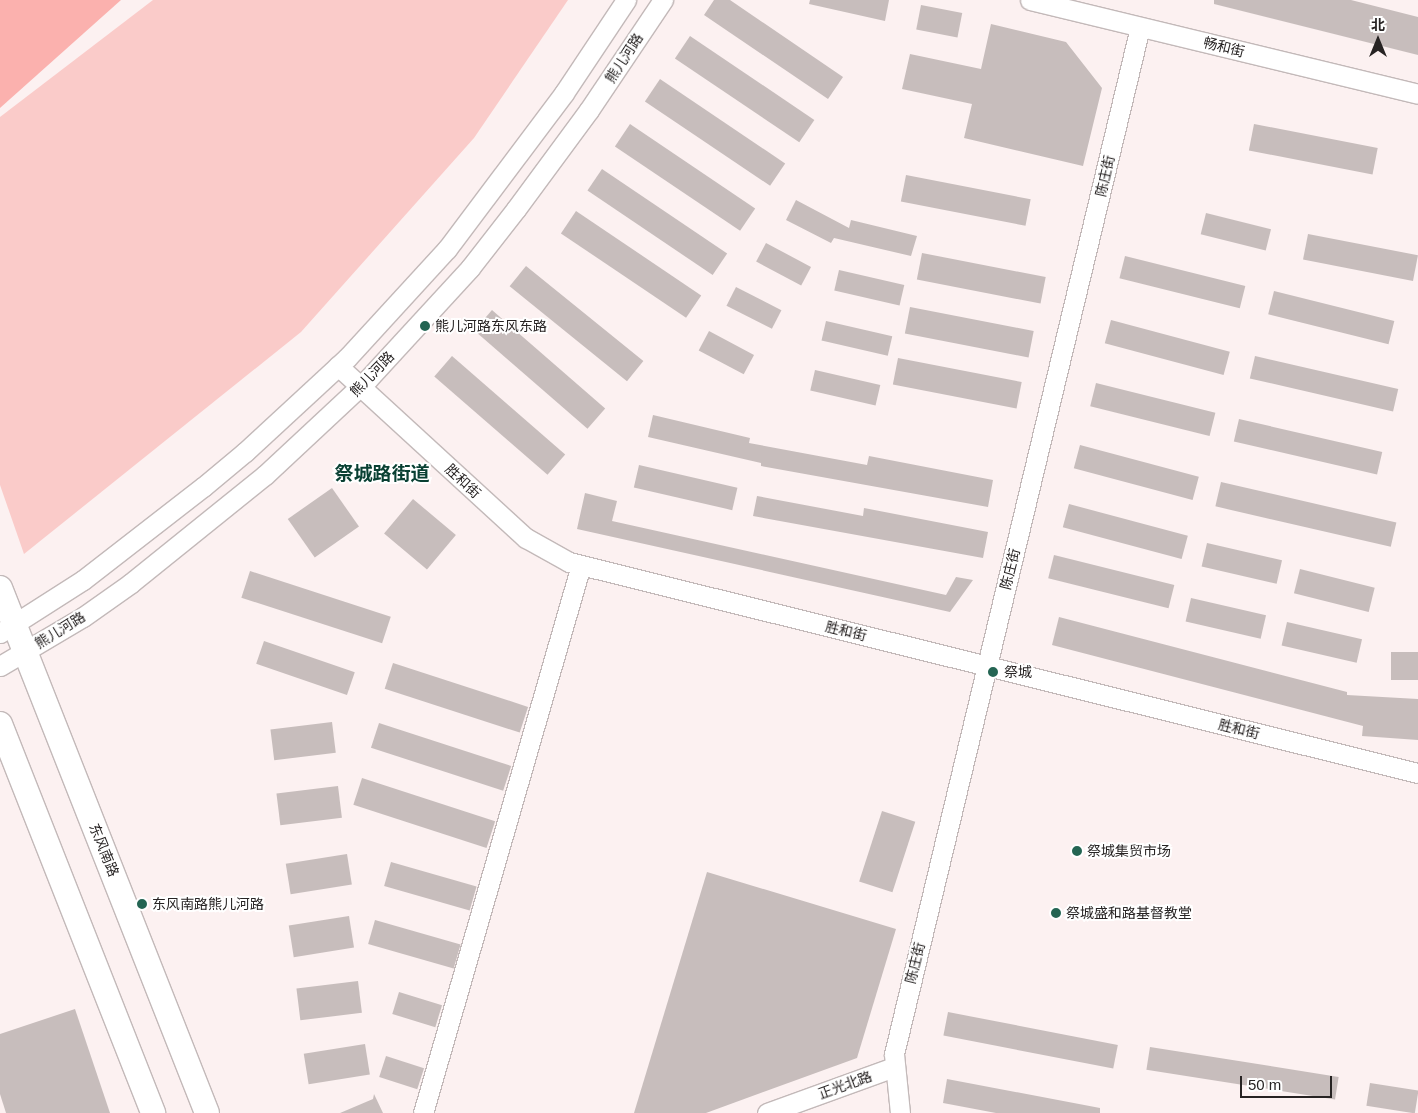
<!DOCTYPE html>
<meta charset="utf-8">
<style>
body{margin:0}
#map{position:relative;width:1418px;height:1113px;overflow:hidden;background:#fcf1f1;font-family:Helvetica,"Noto Sans SC",sans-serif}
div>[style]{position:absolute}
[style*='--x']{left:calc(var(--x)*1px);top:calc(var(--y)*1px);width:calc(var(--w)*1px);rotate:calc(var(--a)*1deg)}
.green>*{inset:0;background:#facbc9}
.water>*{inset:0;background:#fbb1ae}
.building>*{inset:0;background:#c7bdbc;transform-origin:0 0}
.roads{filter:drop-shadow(1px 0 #c3b9b9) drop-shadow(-1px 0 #c3b9b9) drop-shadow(0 1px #c3b9b9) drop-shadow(0 -1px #c3b9b9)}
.minor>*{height:19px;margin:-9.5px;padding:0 9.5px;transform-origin:9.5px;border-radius:9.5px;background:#fff}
.major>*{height:24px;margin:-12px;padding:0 12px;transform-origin:12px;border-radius:12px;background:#fff}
.dots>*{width:14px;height:14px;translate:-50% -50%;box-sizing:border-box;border:2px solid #fff;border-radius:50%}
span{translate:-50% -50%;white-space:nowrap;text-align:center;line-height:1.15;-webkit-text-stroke:4px #fff;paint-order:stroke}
.street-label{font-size:14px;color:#272323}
.poi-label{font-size:14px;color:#272323}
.left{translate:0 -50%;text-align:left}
.district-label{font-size:19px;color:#094033;font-weight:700}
.north{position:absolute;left:1353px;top:15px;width:50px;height:50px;-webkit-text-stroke:4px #fff;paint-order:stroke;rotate:0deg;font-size:14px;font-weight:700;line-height:20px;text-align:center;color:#272323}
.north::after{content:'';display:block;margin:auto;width:18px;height:22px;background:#272323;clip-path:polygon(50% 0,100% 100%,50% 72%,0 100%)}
.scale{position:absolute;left:1240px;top:1076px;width:92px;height:22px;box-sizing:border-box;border:2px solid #272323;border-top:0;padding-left:6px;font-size:15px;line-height:18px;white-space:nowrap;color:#272323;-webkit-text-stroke:4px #fff;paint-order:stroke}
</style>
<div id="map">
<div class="green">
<div style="clip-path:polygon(153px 0,568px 0,474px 138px,301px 332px,24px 554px,0 485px,0 117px)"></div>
</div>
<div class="water">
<div style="clip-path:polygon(0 0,121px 0,0 108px)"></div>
</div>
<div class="building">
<div style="clip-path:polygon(714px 0,730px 0,843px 77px,828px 99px,704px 15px)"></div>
<div style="clip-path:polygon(810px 0,889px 0,885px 21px,809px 4px)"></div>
<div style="clip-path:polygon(1214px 0,1351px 0,1418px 17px,1418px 55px,1214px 4px)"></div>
<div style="left:921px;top:5px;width:42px;height:25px;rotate:11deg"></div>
<div style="clip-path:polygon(991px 24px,1066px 42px,1102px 88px,1083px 166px,964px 138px,972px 104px,902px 89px,910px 54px,981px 69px)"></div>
<div style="left:690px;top:36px;width:150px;height:27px;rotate:34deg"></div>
<div style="left:660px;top:79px;width:151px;height:27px;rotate:34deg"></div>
<div style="left:630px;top:124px;width:151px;height:27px;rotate:34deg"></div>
<div style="left:1254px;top:124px;width:126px;height:27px;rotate:11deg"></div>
<div style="left:602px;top:169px;width:151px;height:26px;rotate:34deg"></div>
<div style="left:906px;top:175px;width:127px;height:27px;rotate:11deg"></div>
<div style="clip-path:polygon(796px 200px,849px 228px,851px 220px,917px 236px,911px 256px,834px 238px,831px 243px,786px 220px)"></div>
<div style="left:576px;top:211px;width:151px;height:27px;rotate:34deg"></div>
<div style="left:1206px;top:213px;width:67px;height:22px;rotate:14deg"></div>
<div style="left:1308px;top:234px;width:112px;height:26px;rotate:11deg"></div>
<div style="left:766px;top:243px;width:51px;height:21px;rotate:28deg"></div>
<div style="left:922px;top:253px;width:126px;height:27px;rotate:11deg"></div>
<div style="left:1125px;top:256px;width:124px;height:23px;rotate:14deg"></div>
<div style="left:526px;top:266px;width:151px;height:26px;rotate:39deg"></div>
<div style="left:839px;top:270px;width:67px;height:21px;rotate:13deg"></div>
<div style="left:736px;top:287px;width:51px;height:21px;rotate:27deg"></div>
<div style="left:1274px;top:291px;width:124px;height:24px;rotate:14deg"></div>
<div style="left:910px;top:307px;width:126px;height:27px;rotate:11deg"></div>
<div style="left:492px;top:310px;width:150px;height:27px;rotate:41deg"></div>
<div style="left:1111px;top:320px;width:123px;height:24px;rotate:15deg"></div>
<div style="left:826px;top:321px;width:68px;height:20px;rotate:13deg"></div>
<div style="left:709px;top:331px;width:51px;height:22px;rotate:28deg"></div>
<div style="left:452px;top:356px;width:150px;height:27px;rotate:41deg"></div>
<div style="left:1255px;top:356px;width:147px;height:23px;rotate:13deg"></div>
<div style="left:898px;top:358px;width:126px;height:27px;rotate:11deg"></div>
<div style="left:815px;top:370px;width:67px;height:21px;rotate:13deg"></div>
<div style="left:1096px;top:383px;width:123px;height:24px;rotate:14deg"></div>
<div style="clip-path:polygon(653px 415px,750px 438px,749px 443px,867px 465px,869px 456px,993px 480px,988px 507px,761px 466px,761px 463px,648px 437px)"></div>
<div style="left:1239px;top:419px;width:147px;height:23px;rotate:13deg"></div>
<div style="left:1080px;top:445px;width:123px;height:24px;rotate:15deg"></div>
<div style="left:639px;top:465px;width:101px;height:23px;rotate:13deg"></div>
<div style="left:1221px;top:482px;width:180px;height:25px;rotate:13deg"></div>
<div style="left:332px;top:488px;width:47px;height:54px;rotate:55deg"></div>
<div style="clip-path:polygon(585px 493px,617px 501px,612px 521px,946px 595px,956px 577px,973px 580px,950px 612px,577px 529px)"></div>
<div style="clip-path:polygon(757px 496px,863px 516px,864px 508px,988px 532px,983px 558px,753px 516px)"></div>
<div style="left:413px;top:499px;width:56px;height:45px;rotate:40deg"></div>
<div style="left:1069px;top:504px;width:123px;height:24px;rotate:15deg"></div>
<div style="left:1207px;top:543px;width:77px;height:24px;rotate:13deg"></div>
<div style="left:1054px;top:555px;width:124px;height:24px;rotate:14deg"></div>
<div style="left:1300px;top:569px;width:77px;height:25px;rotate:14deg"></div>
<div style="left:250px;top:571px;width:148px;height:28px;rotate:18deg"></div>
<div style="left:1191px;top:598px;width:77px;height:24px;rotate:13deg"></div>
<div style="clip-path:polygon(1059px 617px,1347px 692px,1347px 695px,1418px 699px,1418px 740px,1362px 736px,1363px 726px,1052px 645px)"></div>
<div style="left:1287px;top:622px;width:77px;height:24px;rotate:13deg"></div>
<div style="left:264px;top:641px;width:96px;height:24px;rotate:19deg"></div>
<div style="left:1391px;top:652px;width:27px;height:28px"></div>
<div style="left:393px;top:663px;width:142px;height:27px;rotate:18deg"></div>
<div style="left:332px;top:722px;width:31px;height:62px;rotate:83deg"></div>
<div style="left:379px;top:723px;width:139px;height:26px;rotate:18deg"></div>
<div style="left:362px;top:778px;width:140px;height:28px;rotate:18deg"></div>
<div style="left:338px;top:786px;width:32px;height:62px;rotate:83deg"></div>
<div style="left:882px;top:811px;width:35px;height:74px;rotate:18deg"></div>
<div style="left:347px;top:854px;width:31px;height:62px;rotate:81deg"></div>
<div style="left:391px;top:862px;width:89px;height:25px;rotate:16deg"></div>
<div style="clip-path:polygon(707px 872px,896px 929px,857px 1058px,706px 1113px,634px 1113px)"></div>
<div style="left:349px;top:916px;width:32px;height:61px;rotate:81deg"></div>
<div style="left:375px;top:920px;width:89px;height:25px;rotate:16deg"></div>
<div style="left:358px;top:981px;width:32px;height:62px;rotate:83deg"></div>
<div style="left:399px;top:992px;width:45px;height:23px;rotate:17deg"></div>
<div style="clip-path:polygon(75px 1009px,110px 1113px,6px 1113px,0 1094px,0 1034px)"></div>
<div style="left:948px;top:1012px;width:173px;height:24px;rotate:11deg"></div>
<div style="left:365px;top:1044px;width:31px;height:62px;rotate:81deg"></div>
<div style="left:1150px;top:1047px;width:191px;height:23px;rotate:9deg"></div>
<div style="left:386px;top:1056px;width:40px;height:22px;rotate:18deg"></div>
<div style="clip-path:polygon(947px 1079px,1100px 1108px,1100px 1113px,996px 1113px,943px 1103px)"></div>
<div style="left:1370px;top:1083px;width:49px;height:23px;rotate:9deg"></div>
<div style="clip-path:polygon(374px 1094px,383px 1113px,340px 1113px,373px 1099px)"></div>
</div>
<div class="roads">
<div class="minor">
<div style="--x:1030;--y:0;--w:399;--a:13.6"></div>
<div style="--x:338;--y:366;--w:255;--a:42.5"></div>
<div style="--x:526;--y:538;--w:49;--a:29.2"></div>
<div style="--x:569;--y:562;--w:875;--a:13.96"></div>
<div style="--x:0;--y:633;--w:98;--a:-32.6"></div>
<div style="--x:83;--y:580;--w:152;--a:-37.8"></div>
<div style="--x:203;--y:487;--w:55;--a:-39.8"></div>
<div style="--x:245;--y:452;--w:139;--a:-42.7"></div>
<div style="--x:347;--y:358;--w:148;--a:-47.5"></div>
<div style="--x:447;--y:249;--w:195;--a:-53.1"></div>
<div style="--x:564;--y:93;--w:112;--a:-56.3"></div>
<div style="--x:0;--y:666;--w:96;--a:-30.6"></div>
<div style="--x:83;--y:617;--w:59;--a:-35.3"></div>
<div style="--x:131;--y:583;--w:172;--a:-38.9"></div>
<div style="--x:265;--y:475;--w:141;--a:-43"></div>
<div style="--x:368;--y:379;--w:151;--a:-47.4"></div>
<div style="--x:470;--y:268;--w:75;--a:-52.1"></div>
<div style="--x:516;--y:209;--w:123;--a:-53.6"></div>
<div style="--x:589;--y:110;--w:133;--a:-56.1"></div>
<div style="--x:423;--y:1113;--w:570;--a:-73.92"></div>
<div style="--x:767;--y:1113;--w:135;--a:-19.9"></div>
<div style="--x:900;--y:1113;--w:59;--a:-95.8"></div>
<div style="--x:894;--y:1054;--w:1056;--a:-76.53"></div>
</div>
<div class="major">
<div style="--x:0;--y:588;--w:564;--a:68.48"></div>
<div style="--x:0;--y:724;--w:418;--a:68.5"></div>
</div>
</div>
<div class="dots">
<div style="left:425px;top:326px;background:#246553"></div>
<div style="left:993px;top:672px;background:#246553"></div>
<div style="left:1077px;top:851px;background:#246553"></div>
<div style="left:142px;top:904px;background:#246553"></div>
<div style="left:1056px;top:913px;background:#246553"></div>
</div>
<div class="street-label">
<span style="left:1224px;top:47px;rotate:14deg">畅和街</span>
<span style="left:624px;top:58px;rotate:-57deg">熊儿河路</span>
<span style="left:1105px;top:176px;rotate:-77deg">陈庄街</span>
<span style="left:372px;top:374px;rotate:-46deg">熊儿河路</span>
<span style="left:463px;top:481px;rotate:43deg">胜和街</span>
<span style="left:1010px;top:569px;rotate:-76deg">陈庄街</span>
<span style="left:60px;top:630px;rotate:-32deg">熊儿河路</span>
<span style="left:846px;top:631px;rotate:14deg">胜和街</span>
<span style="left:1239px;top:729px;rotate:14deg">胜和街</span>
<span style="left:104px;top:850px;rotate:68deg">东风南路</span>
<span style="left:915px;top:963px;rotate:-76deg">陈庄街</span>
<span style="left:845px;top:1085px;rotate:-20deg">正光北路</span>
</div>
<div class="poi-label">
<span class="left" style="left:435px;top:326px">熊儿河路东风东路</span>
<span class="left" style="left:1004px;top:672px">祭城</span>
<span class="left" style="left:1087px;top:851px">祭城集贸市场</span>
<span class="left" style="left:152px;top:904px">东风南路熊儿河路</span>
<span class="left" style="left:1066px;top:913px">祭城盛和路基督教堂</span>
</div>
<div class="district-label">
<span style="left:382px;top:474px">祭城路街道</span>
</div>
<div class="north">北</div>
<div class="scale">50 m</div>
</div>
